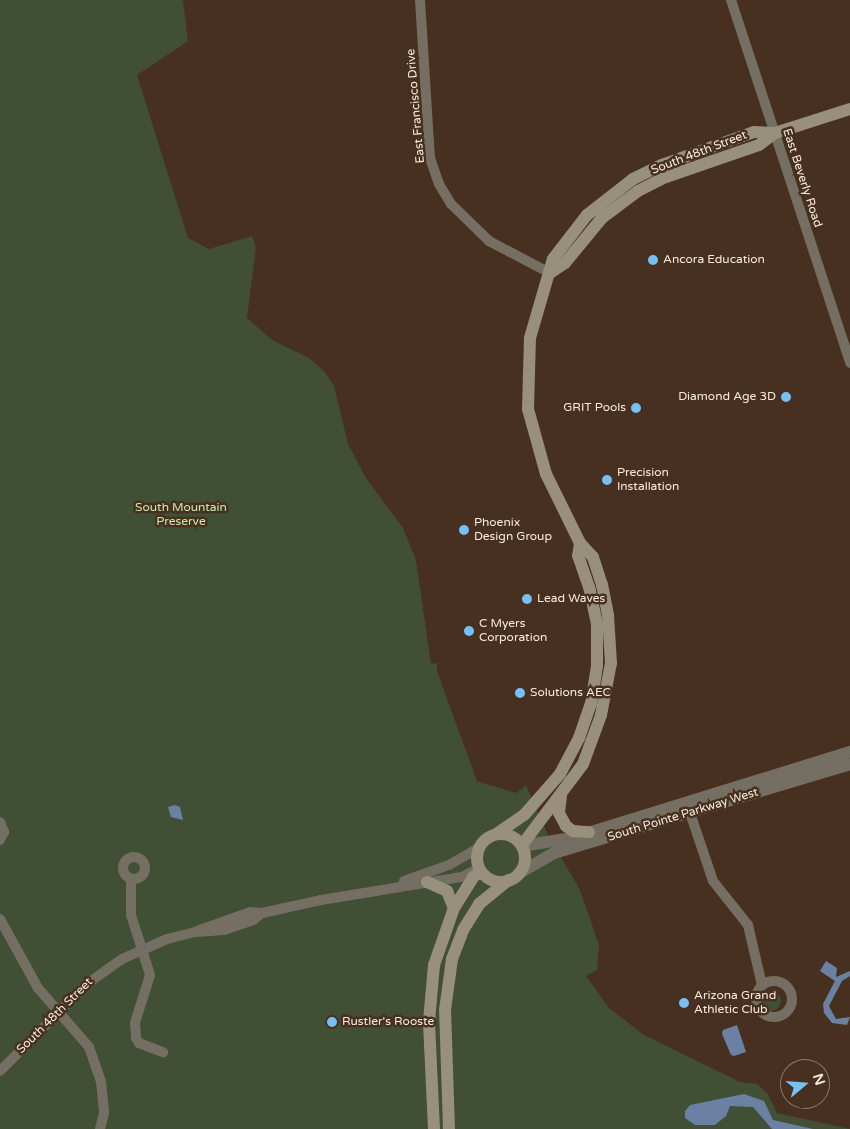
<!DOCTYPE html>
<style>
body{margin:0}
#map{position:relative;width:850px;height:1129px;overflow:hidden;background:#47301f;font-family:"Varela Round",sans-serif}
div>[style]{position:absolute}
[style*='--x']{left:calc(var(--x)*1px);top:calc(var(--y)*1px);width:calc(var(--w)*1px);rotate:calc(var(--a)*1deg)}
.green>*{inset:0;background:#414f34}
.round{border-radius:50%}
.water>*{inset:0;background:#6a81a4}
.minor>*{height:10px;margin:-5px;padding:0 5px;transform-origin:5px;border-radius:5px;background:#756f63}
.minor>.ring{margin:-5px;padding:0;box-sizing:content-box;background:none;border:10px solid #756f63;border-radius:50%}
.tertiary>*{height:12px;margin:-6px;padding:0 6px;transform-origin:6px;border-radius:6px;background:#756f63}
.secondary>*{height:12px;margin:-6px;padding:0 6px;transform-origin:6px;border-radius:6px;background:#988f7c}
.secondary>.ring{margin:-6px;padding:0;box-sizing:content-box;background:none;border:12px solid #988f7c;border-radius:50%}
.dots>*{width:14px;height:14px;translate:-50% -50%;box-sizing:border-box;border:2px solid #47301f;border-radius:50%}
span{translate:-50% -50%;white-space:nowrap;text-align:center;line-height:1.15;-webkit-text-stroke:5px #47301f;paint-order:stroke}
.street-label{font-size:12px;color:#f8e9de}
.poi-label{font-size:12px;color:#f8e9de}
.left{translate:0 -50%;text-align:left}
.right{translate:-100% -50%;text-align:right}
.park-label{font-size:12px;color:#c9eaac}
.north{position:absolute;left:780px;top:1059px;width:50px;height:50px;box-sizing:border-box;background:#47301f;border:1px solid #8e7a6b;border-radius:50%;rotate:72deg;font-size:14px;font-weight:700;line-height:20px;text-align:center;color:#f8e9de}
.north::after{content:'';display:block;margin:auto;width:18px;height:22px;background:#76c0f7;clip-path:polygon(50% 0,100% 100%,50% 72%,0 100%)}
</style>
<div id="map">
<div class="green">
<div style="clip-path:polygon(0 0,183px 0,188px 41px,137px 75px,188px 238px,209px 249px,252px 236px,256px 248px,247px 318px,272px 340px,309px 358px,325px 372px,334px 386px,348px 444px,366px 478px,403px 528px,416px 560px,431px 664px,437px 663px,437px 671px,477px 781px,516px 793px,526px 785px,548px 835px,580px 890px,599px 945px,597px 970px,586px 976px,609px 1008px,644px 1035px,740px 1082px,757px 1084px,767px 1093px,777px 1113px,850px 1129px,0 1129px)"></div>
<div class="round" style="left:761px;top:991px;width:20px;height:20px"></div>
</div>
<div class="water">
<div style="clip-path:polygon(175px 805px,180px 807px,183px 820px,171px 817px,168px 807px)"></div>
<div style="clip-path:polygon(826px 961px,837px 968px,836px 977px,850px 971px,850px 976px,842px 981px,829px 1006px,836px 1019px,850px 1017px,847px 1025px,832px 1023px,824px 1013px,823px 1004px,835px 981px,820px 971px)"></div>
<div style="clip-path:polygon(737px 1025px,746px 1052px,734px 1056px,731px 1055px,722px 1034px,723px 1030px)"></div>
<div style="clip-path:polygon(744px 1094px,764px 1101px,773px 1120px,813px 1129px,772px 1129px,753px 1107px,730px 1106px,726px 1116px,715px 1125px,695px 1125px,685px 1118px,685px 1111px,690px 1105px)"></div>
</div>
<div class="minor">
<div style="--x:420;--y:0;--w:158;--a:86.4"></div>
<div style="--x:430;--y:158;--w:28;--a:71"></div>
<div style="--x:439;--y:184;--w:23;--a:59"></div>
<div style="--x:451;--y:204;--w:53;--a:44.2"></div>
<div style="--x:489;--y:241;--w:69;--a:27.7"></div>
<div style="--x:731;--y:0;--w:382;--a:71.8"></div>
<div style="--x:688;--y:807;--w:78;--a:71.3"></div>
<div style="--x:713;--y:881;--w:56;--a:51.5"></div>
<div style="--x:748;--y:925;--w:62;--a:76.9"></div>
<div style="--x:0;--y:822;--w:11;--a:68"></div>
<div style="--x:4;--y:832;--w:9;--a:117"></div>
<div class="ring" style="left:123px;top:857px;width:12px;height:12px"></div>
<div style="--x:131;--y:880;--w:35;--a:90"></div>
<div style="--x:131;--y:915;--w:63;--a:72.4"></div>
<div style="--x:150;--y:975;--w:50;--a:107.4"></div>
<div style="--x:135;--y:1023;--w:15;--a:86"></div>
<div style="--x:136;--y:1038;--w:6;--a:59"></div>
<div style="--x:139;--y:1043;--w:26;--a:21"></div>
<div style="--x:404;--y:881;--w:48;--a:-19.6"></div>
<div style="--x:449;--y:865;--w:34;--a:-30"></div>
<div style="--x:0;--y:919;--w:79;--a:61.2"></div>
<div style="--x:38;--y:988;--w:78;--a:49.2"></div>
<div style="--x:89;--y:1047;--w:37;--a:71"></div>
<div style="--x:101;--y:1082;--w:31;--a:84"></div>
<div style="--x:104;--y:1113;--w:16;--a:104"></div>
<div style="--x:197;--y:931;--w:56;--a:-19.7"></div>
<div style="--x:250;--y:912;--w:12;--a:5"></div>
<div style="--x:262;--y:913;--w:60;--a:-12.4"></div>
<div style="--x:321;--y:900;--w:143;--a:-9.3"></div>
<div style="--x:462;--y:877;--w:18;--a:-27"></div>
<div class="ring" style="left:756px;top:981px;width:26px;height:26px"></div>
<div style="--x:0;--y:1071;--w:123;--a:-45"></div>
<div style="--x:87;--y:984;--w:43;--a:-35.5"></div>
<div style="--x:122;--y:959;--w:49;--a:-24"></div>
<div style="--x:167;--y:939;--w:30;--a:-14"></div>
<div style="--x:196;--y:932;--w:28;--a:-4"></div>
<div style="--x:224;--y:930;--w:31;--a:-19"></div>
<div style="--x:253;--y:920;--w:11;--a:-38"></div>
</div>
<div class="tertiary">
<div style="--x:522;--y:846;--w:51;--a:-9.1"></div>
<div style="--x:572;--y:838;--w:291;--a:-17.2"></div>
<div style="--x:519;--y:873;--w:40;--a:-29.7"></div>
<div style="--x:554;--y:853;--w:309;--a:-16.7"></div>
</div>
<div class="secondary">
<div style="--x:550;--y:273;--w:18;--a:-34"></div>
<div style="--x:565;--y:263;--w:58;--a:-50.6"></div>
<div style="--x:602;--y:218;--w:45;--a:-36.9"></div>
<div style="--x:638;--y:191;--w:31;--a:-27"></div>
<div style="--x:666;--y:177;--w:98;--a:-19"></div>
<div style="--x:759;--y:145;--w:20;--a:-37"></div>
<div style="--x:775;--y:133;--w:79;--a:-17.7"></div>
<div style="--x:561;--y:796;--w:17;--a:97"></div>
<div style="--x:559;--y:813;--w:15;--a:62"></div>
<div style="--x:566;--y:826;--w:9;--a:36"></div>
<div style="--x:573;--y:831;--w:16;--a:4"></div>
<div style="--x:498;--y:833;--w:33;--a:-35"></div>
<div style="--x:525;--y:814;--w:53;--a:-48.8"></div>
<div style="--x:560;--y:774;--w:41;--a:-62.2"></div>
<div style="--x:579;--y:738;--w:36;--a:-71"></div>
<div style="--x:591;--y:704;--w:38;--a:-81"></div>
<div style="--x:597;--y:666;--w:42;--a:-90"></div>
<div style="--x:597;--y:624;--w:35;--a:-102"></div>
<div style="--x:590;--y:590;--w:36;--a:-109"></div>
<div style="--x:578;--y:556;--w:13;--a:-81"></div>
<div class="ring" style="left:477px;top:834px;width:36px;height:36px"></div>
<div style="--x:522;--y:845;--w:101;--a:-53"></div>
<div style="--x:583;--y:764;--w:52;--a:-69.8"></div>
<div style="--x:601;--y:715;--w:53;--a:-79.1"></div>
<div style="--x:611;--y:663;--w:48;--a:-93.6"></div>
<div style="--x:608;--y:615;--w:31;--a:-101"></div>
<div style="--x:602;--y:585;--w:29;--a:-108"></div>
<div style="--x:593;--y:557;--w:19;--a:-133"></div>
<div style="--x:580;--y:543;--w:77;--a:-116.2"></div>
<div style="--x:546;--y:474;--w:67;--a:-105.5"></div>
<div style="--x:528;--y:409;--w:71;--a:-88.4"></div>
<div style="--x:530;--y:338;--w:82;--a:-73.8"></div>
<div style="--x:553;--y:259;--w:56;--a:-52.3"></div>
<div style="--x:587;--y:215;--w:58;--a:-38"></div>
<div style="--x:633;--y:179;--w:32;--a:-26"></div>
<div style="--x:662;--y:165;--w:98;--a:-19.7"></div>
<div style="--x:754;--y:132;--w:21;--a:3"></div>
<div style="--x:427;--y:882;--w:22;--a:24"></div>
<div style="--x:447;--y:891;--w:18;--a:68"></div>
<div style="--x:434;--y:1129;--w:108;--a:-92.7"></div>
<div style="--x:429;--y:1021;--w:56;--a:-84.9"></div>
<div style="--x:434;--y:965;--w:60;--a:-70.7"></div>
<div style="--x:454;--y:908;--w:36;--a:-58"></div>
<div style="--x:473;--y:877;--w:9;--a:-32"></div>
<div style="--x:449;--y:1129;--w:119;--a:-91.9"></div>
<div style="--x:445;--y:1010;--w:51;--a:-82.2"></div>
<div style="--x:452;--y:959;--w:31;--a:-69"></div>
<div style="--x:463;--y:930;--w:31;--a:-58"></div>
<div style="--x:479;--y:904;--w:38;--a:-39"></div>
</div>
<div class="dots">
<div style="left:653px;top:260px;background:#76c0f7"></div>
<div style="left:786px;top:397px;background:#76c0f7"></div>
<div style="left:636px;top:408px;background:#76c0f7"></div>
<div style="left:607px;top:480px;background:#76c0f7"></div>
<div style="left:464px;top:530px;background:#76c0f7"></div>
<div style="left:527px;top:599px;background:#76c0f7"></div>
<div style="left:469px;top:631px;background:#76c0f7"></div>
<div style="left:520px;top:693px;background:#76c0f7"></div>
<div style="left:684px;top:1003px;background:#76c0f7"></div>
<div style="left:332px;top:1022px;background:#76c0f7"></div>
</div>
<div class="street-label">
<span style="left:416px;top:106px;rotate:-95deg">East Francisco Drive</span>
<span style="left:699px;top:153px;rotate:-21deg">South 48th Street</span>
<span style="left:802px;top:178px;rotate:72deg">East Beverly Road</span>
<span style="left:683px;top:815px;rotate:-17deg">South Pointe Parkway West</span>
<span style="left:55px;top:1016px;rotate:-45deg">South 48th Street</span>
</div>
<div class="poi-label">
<span class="left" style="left:663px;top:260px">Ancora Education</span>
<span class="right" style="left:776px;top:397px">Diamond Age 3D</span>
<span class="right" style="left:626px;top:408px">GRIT Pools</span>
<span class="left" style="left:617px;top:480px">Precision<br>Installation</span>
<span class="left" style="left:474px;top:530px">Phoenix<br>Design Group</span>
<span class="left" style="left:537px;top:599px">Lead Waves</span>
<span class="left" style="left:479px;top:631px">C Myers<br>Corporation</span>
<span class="left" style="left:530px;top:693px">Solutions AEC</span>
<span class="left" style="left:694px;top:1003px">Arizona Grand<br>Athletic Club</span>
<span class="left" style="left:342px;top:1022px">Rustler's Rooste</span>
</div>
<div class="park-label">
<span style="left:181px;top:515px">South Mountain<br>Preserve</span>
</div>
<div class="north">N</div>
</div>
